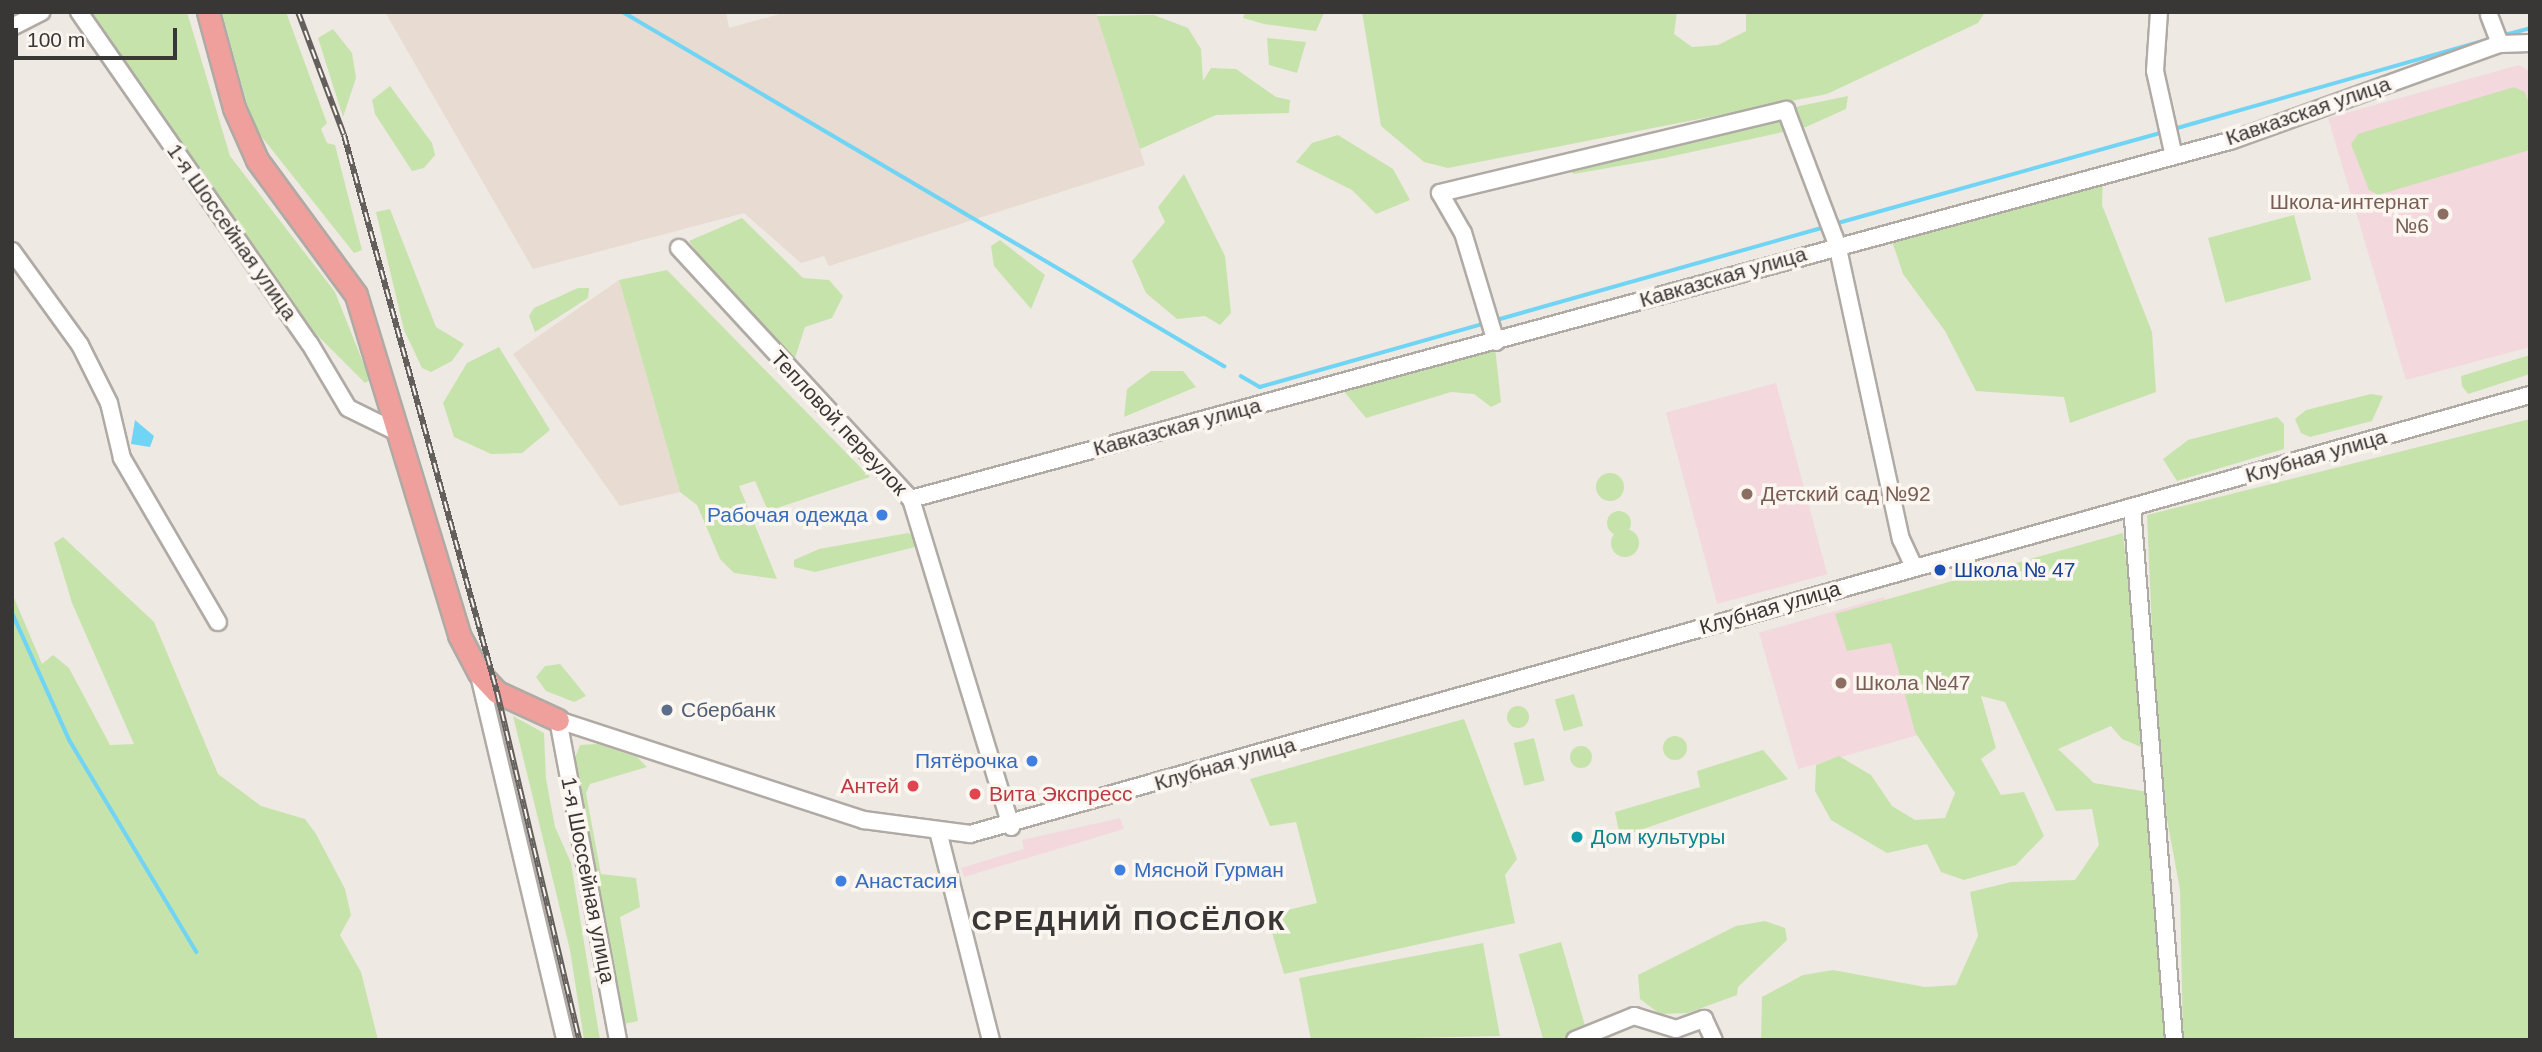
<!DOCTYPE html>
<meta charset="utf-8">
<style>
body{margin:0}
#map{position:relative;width:2542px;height:1052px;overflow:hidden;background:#efe9e3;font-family:Helvetica,sans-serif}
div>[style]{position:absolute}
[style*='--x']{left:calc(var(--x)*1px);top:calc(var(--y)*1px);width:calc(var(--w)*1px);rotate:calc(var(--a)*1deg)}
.commercial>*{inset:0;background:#f3d8de}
.built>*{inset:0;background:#e8dbd1}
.education>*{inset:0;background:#f3d8dd;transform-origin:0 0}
.green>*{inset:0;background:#c7e3ac;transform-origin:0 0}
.round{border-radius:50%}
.water>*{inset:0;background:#70d4f4}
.stream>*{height:3.5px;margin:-1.75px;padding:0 1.75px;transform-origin:1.75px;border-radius:1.75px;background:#70d4f4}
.roads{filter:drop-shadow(2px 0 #b0aaa5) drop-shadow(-2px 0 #b0aaa5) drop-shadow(0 2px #b0aaa5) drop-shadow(0 -2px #b0aaa5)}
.minor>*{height:16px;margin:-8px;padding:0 8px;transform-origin:8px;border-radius:8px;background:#fff}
.major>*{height:21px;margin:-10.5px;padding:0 10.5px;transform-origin:10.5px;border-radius:10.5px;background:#f0a09c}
.rail>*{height:6px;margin-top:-3px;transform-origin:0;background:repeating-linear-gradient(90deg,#fcf6f1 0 10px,#625f5c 0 20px);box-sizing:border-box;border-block:2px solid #625f5c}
.dots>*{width:19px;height:19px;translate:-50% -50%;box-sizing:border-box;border:4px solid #fcf6f1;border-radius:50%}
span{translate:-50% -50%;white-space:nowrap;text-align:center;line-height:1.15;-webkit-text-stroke:7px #fcf6f1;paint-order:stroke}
.street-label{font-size:21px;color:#393735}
.education-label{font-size:21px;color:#785e54}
.right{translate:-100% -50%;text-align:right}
.left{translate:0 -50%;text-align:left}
.shop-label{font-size:21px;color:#366cbe}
.transit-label{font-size:21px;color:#164399}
.service-label{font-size:21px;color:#4e5e75}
.health-label{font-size:21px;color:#be3a42}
.culture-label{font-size:21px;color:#0d838f}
.district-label{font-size:28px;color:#393735;font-weight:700;letter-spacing:2px}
.frame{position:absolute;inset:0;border:14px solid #393735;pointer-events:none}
.scale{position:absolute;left:14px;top:28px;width:163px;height:32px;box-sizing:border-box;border:4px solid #393735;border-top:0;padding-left:9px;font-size:21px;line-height:24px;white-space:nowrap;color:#393735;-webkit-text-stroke:5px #fcf6f1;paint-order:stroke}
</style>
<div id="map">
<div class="commercial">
<div style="clip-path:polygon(1120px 818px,1124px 829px,964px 877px,961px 868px,1024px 849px,1022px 840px)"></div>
</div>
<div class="built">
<div style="clip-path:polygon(385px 12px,726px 12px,729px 28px,787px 12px,1096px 12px,1145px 165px,829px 266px,824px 256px,801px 263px,744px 213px,533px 269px)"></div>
<div style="clip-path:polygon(619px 280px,680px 492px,620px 506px,513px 354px)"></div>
</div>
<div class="education">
<div style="clip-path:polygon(2519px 65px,2530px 71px,2530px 347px,2406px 380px,2328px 118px)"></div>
<div style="left:1776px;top:383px;width:198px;height:114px;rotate:75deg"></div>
<div style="left:1884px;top:597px;width:142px;height:130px;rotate:74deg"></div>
</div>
<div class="green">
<div style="clip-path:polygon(89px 12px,187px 12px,230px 156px,335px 292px,370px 380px,365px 383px,314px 332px)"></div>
<div style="clip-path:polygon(222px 12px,286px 12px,327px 123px,321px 129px,327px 143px,335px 145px,362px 250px,354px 253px,253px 126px)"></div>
<div style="clip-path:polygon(1245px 12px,1324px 12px,1324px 13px,1316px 31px,1264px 24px,1243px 18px)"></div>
<div style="clip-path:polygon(1362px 12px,1677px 12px,1674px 34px,1692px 47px,1718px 45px,1746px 31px,1746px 12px,1985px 12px,1978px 23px,1827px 94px,1448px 168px,1424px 162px,1381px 126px)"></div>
<div style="clip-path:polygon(1154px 15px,1188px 28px,1201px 49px,1203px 81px,1211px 68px,1236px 69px,1276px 97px,1290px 100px,1289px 113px,1216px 115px,1140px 149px,1097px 16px)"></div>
<div style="clip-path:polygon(333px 29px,352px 53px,356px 78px,343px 117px,318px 38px)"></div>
<div style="clip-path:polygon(1267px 38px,1306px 42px,1297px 73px,1269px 65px)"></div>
<div style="clip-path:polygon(390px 86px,432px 143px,435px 155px,424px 168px,412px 171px,375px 114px,372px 100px)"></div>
<div style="clip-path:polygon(2514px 87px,2525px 92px,2530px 107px,2530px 150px,2378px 195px,2369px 190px,2351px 144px,2358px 134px)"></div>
<div style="clip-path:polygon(1848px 96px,1846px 109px,1806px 127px,1664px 158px,1574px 174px,1553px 157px)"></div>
<div style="clip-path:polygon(1338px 135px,1393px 169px,1410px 200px,1376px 214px,1352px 190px,1296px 162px,1312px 143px)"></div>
<div style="clip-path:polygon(1184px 174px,1225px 256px,1231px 313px,1220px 325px,1205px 316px,1177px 319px,1146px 293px,1132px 261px,1165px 222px,1158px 207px)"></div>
<div style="clip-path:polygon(2103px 176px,2102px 205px,2152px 332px,2156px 392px,2070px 423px,2064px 397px,1976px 391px,1945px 331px,1903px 274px,1890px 235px)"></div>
<div style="clip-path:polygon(390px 209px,436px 327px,464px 344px,452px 361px,431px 372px,422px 368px,404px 330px,376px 212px)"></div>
<div style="left:2294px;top:215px;width:67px;height:89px;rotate:75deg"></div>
<div style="clip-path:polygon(742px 218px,803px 278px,829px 280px,843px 296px,832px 318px,805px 327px,793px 364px,734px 304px,689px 241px)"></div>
<div style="clip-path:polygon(1000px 240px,1045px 275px,1031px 309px,994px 266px,991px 246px)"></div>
<div style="clip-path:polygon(667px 270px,870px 477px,768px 511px,755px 481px,739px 486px,777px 579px,734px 573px,720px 559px,697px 505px,680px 492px,619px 280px)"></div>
<div style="clip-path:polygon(578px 288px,589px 288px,588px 298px,535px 332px,529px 316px,534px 308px)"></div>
<div style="clip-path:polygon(499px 347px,550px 430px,522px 453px,491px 454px,454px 437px,443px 403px,467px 363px)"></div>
<div style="clip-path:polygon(1495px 347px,1501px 402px,1491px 407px,1474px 394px,1451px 392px,1366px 418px,1342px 389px)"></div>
<div style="clip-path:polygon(2530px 355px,2530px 374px,2468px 394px,2462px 386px,2461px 376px)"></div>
<div style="clip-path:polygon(1151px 371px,1183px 371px,1196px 387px,1124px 417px,1127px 389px)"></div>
<div style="clip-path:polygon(2371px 394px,2383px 396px,2372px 421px,2310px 437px,2301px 433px,2295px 419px,2306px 410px)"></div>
<div style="clip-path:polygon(2277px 417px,2284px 424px,2284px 449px,2177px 481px,2163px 459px,2188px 440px)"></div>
<div style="clip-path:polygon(2530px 419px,2530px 1040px,2183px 1040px,2180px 890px,2158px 770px,2147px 515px)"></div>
<div class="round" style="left:1596px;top:473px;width:28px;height:28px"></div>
<div class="round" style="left:1607px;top:511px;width:24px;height:24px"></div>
<div class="round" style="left:1611px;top:529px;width:28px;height:28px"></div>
<div style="clip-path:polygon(908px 533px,919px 539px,915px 547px,815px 572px,794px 567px,794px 560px,819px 549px)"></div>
<div style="clip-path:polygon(2123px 533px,2146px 749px,2122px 739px,2111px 726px,2058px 749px,2094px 783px,2148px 792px,2168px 1040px,1761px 1040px,1762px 997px,1803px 975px,1833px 970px,1925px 987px,1956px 985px,1978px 936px,1970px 892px,2011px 882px,2075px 880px,2099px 845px,2092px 809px,2056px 811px,2005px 702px,1981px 696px,1996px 748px,1981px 759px,2001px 795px,2024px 792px,2044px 836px,2016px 865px,1964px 880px,1941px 872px,1927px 844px,1887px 853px,1831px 820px,1815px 791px,1816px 765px,1839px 756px,1871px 775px,1892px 806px,1915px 820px,1945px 818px,1955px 793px,1915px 732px,1891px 643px,1847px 651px,1835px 614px)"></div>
<div style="clip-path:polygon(63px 537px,154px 622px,218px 774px,261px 806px,305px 819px,316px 834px,345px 889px,351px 915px,340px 935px,361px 972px,378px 1040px,12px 1040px,12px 593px,42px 664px,53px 655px,69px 668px,110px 745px,134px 744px,72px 603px,54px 543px)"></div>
<div style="clip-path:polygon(560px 664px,575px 682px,586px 696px,574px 702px,546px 691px,536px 677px,545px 666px)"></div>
<div style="left:1574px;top:694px;width:33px;height:20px;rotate:74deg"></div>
<div class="round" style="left:1507px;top:706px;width:22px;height:22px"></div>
<div style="clip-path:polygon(513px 716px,544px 733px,546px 779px,555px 827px,571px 863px,600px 1040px,584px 1040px,570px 950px)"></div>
<div style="clip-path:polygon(1464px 719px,1517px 859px,1505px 875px,1515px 923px,1284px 974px,1267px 915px,1317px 903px,1296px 822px,1270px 826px,1250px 779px)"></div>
<div class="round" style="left:1663px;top:736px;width:24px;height:24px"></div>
<div style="left:1534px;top:738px;width:44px;height:21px;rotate:76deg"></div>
<div style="clip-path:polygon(598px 744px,637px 757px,647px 767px,590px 784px,586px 793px,601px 874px,636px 878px,640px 907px,620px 917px,638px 1021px,624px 1024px,573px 763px,580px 745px)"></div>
<div class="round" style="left:1570px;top:746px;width:22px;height:22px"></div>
<div style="clip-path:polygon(1763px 750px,1788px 779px,1620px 837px,1615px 812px,1700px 787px,1697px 771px)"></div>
<div style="clip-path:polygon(1765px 921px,1785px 928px,1787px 940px,1738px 987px,1737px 995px,1688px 1013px,1660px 1014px,1640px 999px,1638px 975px,1736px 926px)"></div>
<div style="left:1561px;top:942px;width:93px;height:44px;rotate:74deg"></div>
<div style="clip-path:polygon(1483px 943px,1500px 1036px,1311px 1040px,1299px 978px)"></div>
</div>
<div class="water">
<div style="clip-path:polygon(135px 420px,154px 436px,150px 447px,131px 444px)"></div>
</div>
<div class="stream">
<div style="--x:623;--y:12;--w:698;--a:30.5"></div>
<div style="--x:2501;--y:36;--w:30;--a:-15"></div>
<div style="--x:2174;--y:129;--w:332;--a:-15.9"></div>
<div style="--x:1838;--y:223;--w:337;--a:-15.6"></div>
<div style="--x:1493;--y:321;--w:341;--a:-15.8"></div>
<div style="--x:1241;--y:376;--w:22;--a:30"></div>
<div style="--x:1260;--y:387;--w:235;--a:-15.8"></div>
<div style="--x:12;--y:612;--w:141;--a:65.8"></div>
<div style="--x:70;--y:741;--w:246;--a:59"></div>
</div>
<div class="roads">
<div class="minor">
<div style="--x:79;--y:12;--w:404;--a:55.2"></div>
<div style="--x:310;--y:344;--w:74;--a:59.3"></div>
<div style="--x:348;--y:408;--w:57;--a:26.1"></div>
<div style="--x:2159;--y:12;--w:59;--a:93.9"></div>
<div style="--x:2155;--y:71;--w:83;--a:77.5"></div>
<div style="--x:2489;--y:15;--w:31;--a:69"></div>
<div style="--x:12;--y:27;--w:33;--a:-27"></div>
<div style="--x:679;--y:248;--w:342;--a:47.3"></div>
<div style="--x:911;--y:499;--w:343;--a:73"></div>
<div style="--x:12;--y:251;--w:116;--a:54.1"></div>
<div style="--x:80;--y:345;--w:65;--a:63.4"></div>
<div style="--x:109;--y:403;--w:57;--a:76.7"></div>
<div style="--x:122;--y:458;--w:190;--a:59.7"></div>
<div style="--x:1496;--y:342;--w:114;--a:-106.8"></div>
<div style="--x:1463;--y:233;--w:46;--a:-119.9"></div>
<div style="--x:1440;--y:193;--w:356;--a:-13.5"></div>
<div style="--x:1786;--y:110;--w:143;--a:69.2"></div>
<div style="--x:1837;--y:244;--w:302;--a:77.8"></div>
<div style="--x:1901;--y:539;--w:31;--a:65"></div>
<div style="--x:911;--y:499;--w:1367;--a:-15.19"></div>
<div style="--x:2230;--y:141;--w:287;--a:-19.8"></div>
<div style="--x:2500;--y:44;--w:30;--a:-2"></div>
<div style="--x:2132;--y:507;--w:535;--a:85.49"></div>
<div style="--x:479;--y:675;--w:375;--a:76.7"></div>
<div style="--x:939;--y:835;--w:211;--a:75.8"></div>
<div style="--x:618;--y:1040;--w:326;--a:-100.6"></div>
<div style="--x:558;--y:720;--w:322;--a:18.1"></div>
<div style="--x:864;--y:820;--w:107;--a:7.5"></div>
<div style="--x:970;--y:834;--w:1621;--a:-15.72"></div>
<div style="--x:1575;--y:1040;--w:64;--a:-22.1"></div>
<div style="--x:1634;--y:1016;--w:44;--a:17.2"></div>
<div style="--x:1676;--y:1029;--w:30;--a:-20"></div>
<div style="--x:1704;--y:1019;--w:23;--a:65"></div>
</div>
<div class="major">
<div style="--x:208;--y:12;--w:99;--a:74.8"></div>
<div style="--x:234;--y:108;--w:57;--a:66.1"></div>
<div style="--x:257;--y:160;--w:167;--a:53.7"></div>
<div style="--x:356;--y:295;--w:355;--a:73.1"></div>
<div style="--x:459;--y:635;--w:43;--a:62.2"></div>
<div style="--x:479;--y:673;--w:26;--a:47"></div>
<div style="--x:497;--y:692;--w:67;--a:24.7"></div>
</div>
</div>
<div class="rail">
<div style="--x:298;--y:12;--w:131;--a:69.5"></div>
<div style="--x:344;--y:135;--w:578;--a:74.64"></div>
<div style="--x:497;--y:692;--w:358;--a:76.7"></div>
</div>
<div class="dots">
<div style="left:2443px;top:214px;background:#8d6e63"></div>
<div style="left:1747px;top:494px;background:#8d6e63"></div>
<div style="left:882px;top:515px;background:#3f7fe0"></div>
<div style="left:1940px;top:570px;background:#1a4fb4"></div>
<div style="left:1841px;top:683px;background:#8d6e63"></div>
<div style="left:667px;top:710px;background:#5c6f8a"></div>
<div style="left:1032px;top:761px;background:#3f7fe0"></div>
<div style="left:913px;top:786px;background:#e0444e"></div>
<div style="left:975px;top:794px;background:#e0444e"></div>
<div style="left:1577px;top:837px;background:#0f9aa8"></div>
<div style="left:1120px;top:870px;background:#3f7fe0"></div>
<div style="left:841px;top:881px;background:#3f7fe0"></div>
</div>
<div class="street-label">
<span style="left:2308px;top:111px;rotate:-19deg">Кавказская улица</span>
<span style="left:232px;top:232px;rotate:55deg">1-я Шоссейная улица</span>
<span style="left:1723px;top:277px;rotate:-16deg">Кавказская улица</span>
<span style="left:839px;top:423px;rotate:47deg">Тепловой переулок</span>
<span style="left:1177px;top:427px;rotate:-15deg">Кавказская улица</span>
<span style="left:2316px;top:456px;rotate:-16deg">Клубная улица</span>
<span style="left:1770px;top:608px;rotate:-16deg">Клубная улица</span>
<span style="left:1225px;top:764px;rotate:-16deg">Клубная улица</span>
<span style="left:588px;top:880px;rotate:79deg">1-я Шоссейная улица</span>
</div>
<div class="education-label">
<span class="right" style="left:2429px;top:214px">Школа-интернат<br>№6</span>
<span class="left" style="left:1761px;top:494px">Детский сад №92</span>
<span class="left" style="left:1855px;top:683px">Школа №47</span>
</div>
<div class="shop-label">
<span class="right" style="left:868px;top:515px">Рабочая одежда</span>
<span class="right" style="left:1018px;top:761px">Пятёрочка</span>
<span class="left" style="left:1134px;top:870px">Мясной Гурман</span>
<span class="left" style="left:855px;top:881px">Анастасия</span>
</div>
<div class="transit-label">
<span class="left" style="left:1954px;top:570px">Школа № 47</span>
</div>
<div class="service-label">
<span class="left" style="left:681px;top:710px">Сбербанк</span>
</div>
<div class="health-label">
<span class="right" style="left:899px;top:786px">Антей</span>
<span class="left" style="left:989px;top:794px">Вита Экспресс</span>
</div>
<div class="culture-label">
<span class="left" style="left:1591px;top:837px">Дом культуры</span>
</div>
<div class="district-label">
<span style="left:1129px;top:921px">СРЕДНИЙ ПОСЁЛОК</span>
</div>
<div class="frame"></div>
<div class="scale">100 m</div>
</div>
